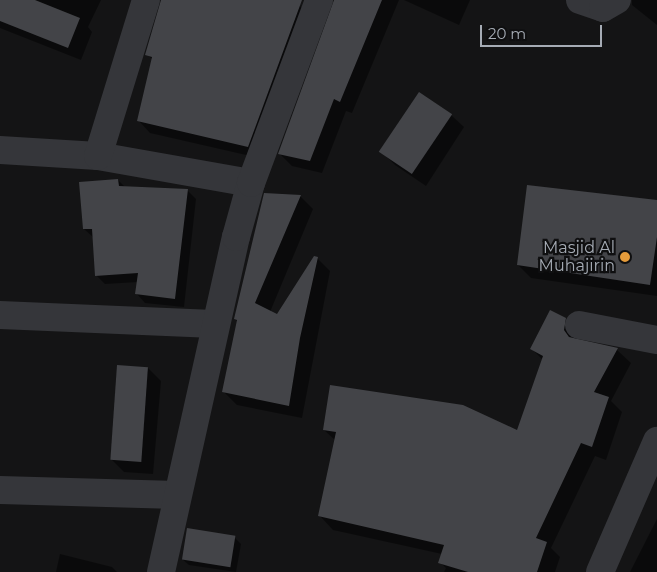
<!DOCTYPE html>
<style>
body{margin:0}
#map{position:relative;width:657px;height:572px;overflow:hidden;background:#141415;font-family:Montserrat,sans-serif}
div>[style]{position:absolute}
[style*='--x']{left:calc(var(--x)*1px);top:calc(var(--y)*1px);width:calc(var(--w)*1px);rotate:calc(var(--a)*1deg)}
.shadow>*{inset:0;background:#0007}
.building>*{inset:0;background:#434448;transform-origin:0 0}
.street>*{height:28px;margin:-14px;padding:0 14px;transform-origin:14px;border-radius:14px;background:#35363a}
.dots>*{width:14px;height:14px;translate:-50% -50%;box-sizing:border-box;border:2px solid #0f0f10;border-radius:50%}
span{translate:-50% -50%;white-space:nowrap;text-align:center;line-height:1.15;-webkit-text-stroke:4.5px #0f0f10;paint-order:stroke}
.poi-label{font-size:16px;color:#a6acb5}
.right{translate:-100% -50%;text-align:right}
.scale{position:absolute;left:480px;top:25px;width:122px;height:22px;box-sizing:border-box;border:2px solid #a6acb5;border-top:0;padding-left:6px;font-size:15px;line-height:18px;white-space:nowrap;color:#a6acb5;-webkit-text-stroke:4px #0f0f10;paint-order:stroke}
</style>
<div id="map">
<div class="shadow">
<div style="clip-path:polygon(0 0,101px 0,88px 27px,92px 32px,81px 60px,0 28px)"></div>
<div style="clip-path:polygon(162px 0,286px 0,300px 6px,311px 18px,259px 158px,150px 133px,139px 121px,153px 60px,147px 54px)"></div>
<div style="clip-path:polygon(337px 0,399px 0,352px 113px,346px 111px,322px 173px,292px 166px,280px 154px)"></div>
<div style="clip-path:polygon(404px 0,470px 0,459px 25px)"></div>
<div style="clip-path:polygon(632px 0,657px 0,657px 25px,632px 5px)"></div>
<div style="clip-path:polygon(451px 115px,464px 127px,426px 186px,395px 165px,382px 152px)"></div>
<div style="clip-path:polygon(118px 180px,125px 187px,187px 190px,196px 199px,184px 307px,145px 303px,137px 294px,138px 282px,105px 284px,96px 275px,94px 238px,84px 229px)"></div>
<div style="clip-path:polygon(300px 196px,313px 209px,270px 312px,277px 316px,317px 258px,330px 271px,302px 418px,237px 405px,224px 392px,238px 322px,235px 319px)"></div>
<div style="clip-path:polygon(657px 201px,657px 296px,531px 278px,518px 265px)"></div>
<div style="clip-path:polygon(565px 319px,579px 333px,578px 340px,617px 350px,631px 363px,611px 401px,622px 412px,606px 460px,595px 456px,551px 548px,560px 557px,555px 572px,444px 572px,446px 568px,440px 562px,442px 554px,333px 530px,320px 516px,336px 441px,324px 430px,518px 431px,543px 360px,531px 348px)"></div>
<div style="clip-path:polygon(119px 366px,148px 368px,161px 381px,153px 474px,124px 472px,111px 459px)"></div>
<div style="clip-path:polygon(657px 519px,657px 572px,630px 572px)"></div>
<div style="clip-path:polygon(234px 537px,241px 544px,236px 572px,189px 565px,182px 559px)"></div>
<div style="clip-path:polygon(60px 554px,112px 567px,117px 572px,56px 572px)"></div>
</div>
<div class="building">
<div style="clip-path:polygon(0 0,35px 0,80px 18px,68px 48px,0 21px)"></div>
<div style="clip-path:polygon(161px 0,302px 0,248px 147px,137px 121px,152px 57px,145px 55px)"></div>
<div style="clip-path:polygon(334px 0,382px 0,340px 102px,334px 99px,310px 161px,278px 154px)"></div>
<div style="left:419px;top:92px;width:40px;height:72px;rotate:34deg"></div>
<div style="clip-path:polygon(118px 179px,119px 186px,188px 189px,175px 299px,135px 294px,138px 273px,95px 276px,92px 229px,83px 229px,79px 182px)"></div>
<div style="clip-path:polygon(527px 185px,657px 200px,657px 237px,650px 285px,517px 265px)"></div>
<div style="clip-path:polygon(264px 193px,301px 195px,255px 303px,277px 314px,314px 256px,318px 257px,300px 338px,289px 406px,222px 392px,237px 320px,234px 319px)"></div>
<div style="clip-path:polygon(550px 310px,566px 318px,564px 330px,569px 337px,618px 348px,594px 392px,609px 397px,592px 447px,581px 443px,536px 538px,547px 542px,537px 572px,468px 572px,438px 563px,444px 545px,318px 516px,336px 432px,323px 430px,330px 385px,463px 405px,517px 430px,543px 356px,530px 349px)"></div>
<div style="left:117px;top:365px;width:31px;height:95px;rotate:4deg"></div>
<div style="left:187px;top:528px;width:49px;height:32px;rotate:9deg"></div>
</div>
<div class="street">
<div style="--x:580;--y:0;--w:24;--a:19"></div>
<div style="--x:603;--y:8;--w:16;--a:-30"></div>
<div style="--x:0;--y:150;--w:98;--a:3.5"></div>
<div style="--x:98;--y:156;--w:155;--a:10"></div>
<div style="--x:98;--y:156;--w:163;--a:-72.9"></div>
<div style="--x:0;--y:315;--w:214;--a:2.4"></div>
<div style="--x:579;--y:325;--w:79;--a:10.9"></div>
<div style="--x:0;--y:490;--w:177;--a:1.6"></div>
<div style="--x:161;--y:572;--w:343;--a:-77.4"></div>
<div style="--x:236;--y:237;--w:56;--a:-74.5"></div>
<div style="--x:251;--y:183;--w:195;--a:-69.6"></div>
<div style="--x:600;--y:572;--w:143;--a:-66.5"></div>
</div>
<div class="dots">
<div style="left:625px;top:257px;background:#e69c3b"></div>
</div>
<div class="poi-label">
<span class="right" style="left:615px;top:257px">Masjid Al<br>Muhajirin</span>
</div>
<div class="scale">20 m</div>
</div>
